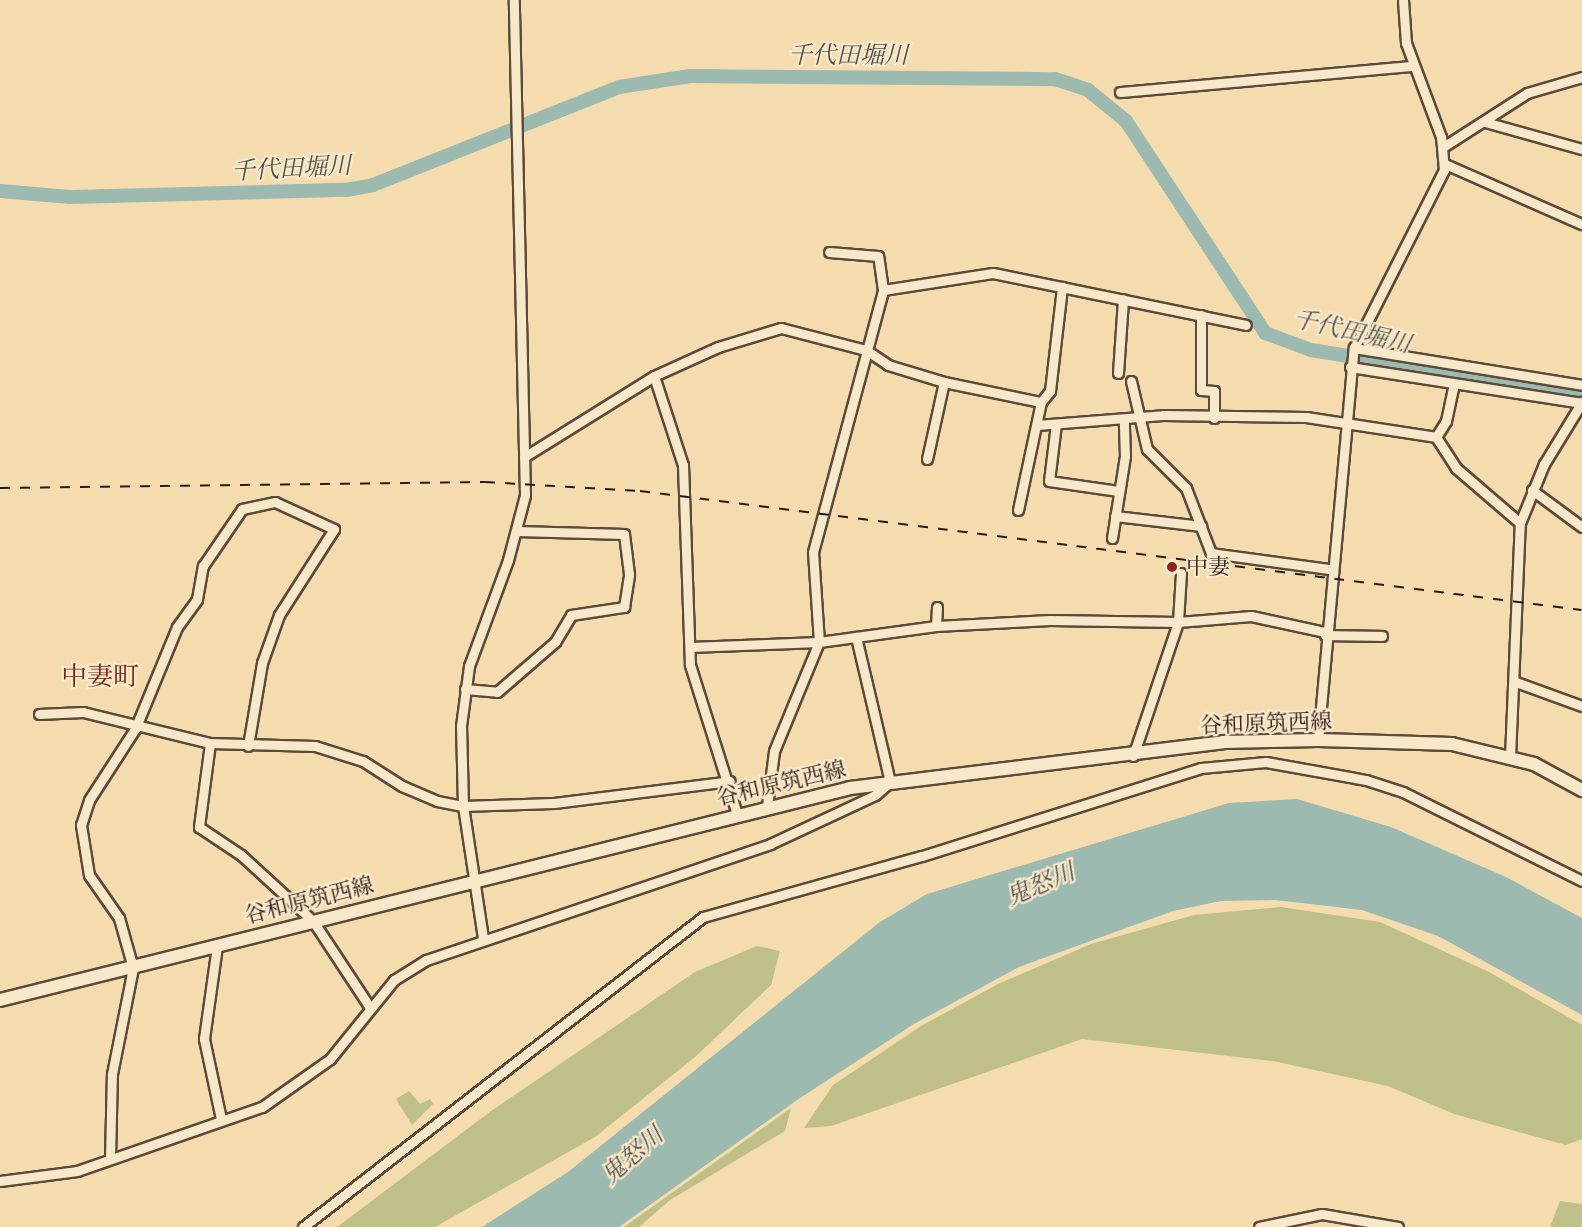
<!DOCTYPE html>
<meta charset="utf-8">
<style>
body{margin:0}
#map{position:relative;width:1582px;height:1227px;overflow:hidden;background:#f4dcae;font-family:"Gentium Book Plus","Noto Serif JP",serif}
div>[style]{position:absolute}
[style*='--x']{left:calc(var(--x)*1px);top:calc(var(--y)*1px);width:calc(var(--w)*1px);rotate:calc(var(--a)*1deg)}
.green>*{inset:0;background:#bfbf88}
.water>*{inset:0;background:#9cbab0}
.river>*{height:14px;margin:-7px;padding:0 7px;transform-origin:7px;border-radius:7px;background:#9cbab0}
.roads{filter:drop-shadow(2px 0 #5b4a3a) drop-shadow(-2px 0 #5b4a3a) drop-shadow(0 2px #5b4a3a) drop-shadow(0 -2px #5b4a3a)}
.minor>*{height:9px;margin:-4.5px;padding:0 4.5px;transform-origin:4.5px;border-radius:4.5px;background:#f8e8ca}
.secondary>*{height:12px;margin:-6px;padding:0 6px;transform-origin:6px;border-radius:6px;background:#f8e8ca}
.rail>*{height:2px;margin-top:-1px;transform-origin:0;background:repeating-linear-gradient(90deg,#281914 0 10px,transparent 0 20px)}
.dots>*{width:16px;height:16px;translate:-50% -50%;box-sizing:border-box;border:3px solid #f8e8ca;border-radius:50%}
span{translate:-50% -50%;white-space:nowrap;text-align:center;line-height:1.15;-webkit-text-stroke:4.5px #f8e8ca;paint-order:stroke}
.poi-label{font-size:22px;color:#281914}
.left{translate:0 -50%;text-align:left}
.street-label{font-size:22px;color:#281914}
.water-label{font-size:24px;color:#51514b;font-style:italic}
.quarter-label{font-size:26px;color:#7a1f14}
</style>
<div id="map">
<div class="green">
<div style="clip-path:polygon(1281px 907px,1380px 922px,1489px 972px,1582px 1025px,1582px 1139px,1566px 1145px,1454px 1114px,1388px 1086px,1273px 1061px,1082px 1039px,831px 1126px,804px 1128px,833px 1085px,921px 1026px,998px 984px,1091px 944px,1194px 915px)"></div>
<div style="clip-path:polygon(757px 946px,780px 951px,771px 985px,695px 1057px,595px 1137px,435px 1227px,337px 1227px,491px 1111px,695px 972px)"></div>
<div style="clip-path:polygon(409px 1091px,420px 1104px,430px 1099px,433px 1104px,412px 1125px,396px 1099px)"></div>
<div style="clip-path:polygon(791px 1108px,785px 1131px,670px 1200px,639px 1227px,624px 1227px)"></div>
<div style="clip-path:polygon(1560px 1201px,1582px 1204px,1582px 1227px,1550px 1227px)"></div>
</div>
<div class="water">
<div style="clip-path:polygon(1297px 799px,1391px 827px,1506px 877px,1582px 918px,1582px 1015px,1438px 936px,1362px 910px,1275px 900px,1221px 901px,1173px 911px,1019px 967px,914px 1024px,797px 1100px,619px 1227px,482px 1227px,568px 1172px,880px 922px,927px 894px,1229px 803px)"></div>
</div>
<div class="river">
<div style="--x:0;--y:191;--w:70;--a:4.9"></div>
<div style="--x:70;--y:197;--w:276;--a:-1.5"></div>
<div style="--x:346;--y:190;--w:27;--a:-10"></div>
<div style="--x:373;--y:185;--w:265;--a:-21.7"></div>
<div style="--x:619;--y:87;--w:72;--a:-8.8"></div>
<div style="--x:690;--y:76;--w:365;--a:0.5"></div>
<div style="--x:1055;--y:79;--w:35;--a:18"></div>
<div style="--x:1088;--y:90;--w:49;--a:39.2"></div>
<div style="--x:1126;--y:121;--w:254;--a:56.7"></div>
<div style="--x:1265;--y:333;--w:49;--a:20.3"></div>
<div style="--x:1311;--y:350;--w:275;--a:9.2"></div>
</div>
<div class="roads">
<div class="minor">
<div style="--x:1120;--y:92;--w:293;--a:-5.1"></div>
<div style="--x:1485;--y:122;--w:101;--a:15.6"></div>
<div style="--x:1443;--y:147;--w:100;--a:-32.7"></div>
<div style="--x:1527;--y:93;--w:57;--a:-16.2"></div>
<div style="--x:1445;--y:164;--w:150;--a:23.7"></div>
<div style="--x:883;--y:290;--w:111;--a:-8.8"></div>
<div style="--x:993;--y:273;--w:258;--a:11.6"></div>
<div style="--x:1201;--y:315;--w:75;--a:90"></div>
<div style="--x:1201;--y:390;--w:13;--a:4"></div>
<div style="--x:1214;--y:391;--w:27;--a:90"></div>
<div style="--x:1354;--y:348;--w:231;--a:9.2"></div>
<div style="--x:1350;--y:367;--w:235;--a:8.8"></div>
<div style="--x:1118;--y:373;--w:74;--a:-86.1"></div>
<div style="--x:654;--y:376;--w:94;--a:72"></div>
<div style="--x:683;--y:465;--w:200;--a:88"></div>
<div style="--x:690;--y:665;--w:156;--a:72.5"></div>
<div style="--x:1131;--y:381;--w:70;--a:76.8"></div>
<div style="--x:1147;--y:449;--w:55;--a:45"></div>
<div style="--x:1186;--y:488;--w:70;--a:69"></div>
<div style="--x:1211;--y:553;--w:120;--a:7.7"></div>
<div style="--x:1056;--y:424;--w:57;--a:97"></div>
<div style="--x:1049;--y:481;--w:70;--a:8.2"></div>
<div style="--x:1037;--y:425;--w:126;--a:-4.5"></div>
<div style="--x:1163;--y:415;--w:143;--a:0.8"></div>
<div style="--x:1306;--y:417;--w:132;--a:8.7"></div>
<div style="--x:1436;--y:437;--w:19;--a:-58"></div>
<div style="--x:1446;--y:421;--w:35;--a:-78"></div>
<div style="--x:1436;--y:437;--w:37;--a:57"></div>
<div style="--x:1456;--y:468;--w:84;--a:40.7"></div>
<div style="--x:524;--y:457;--w:153;--a:-31.9"></div>
<div style="--x:654;--y:376;--w:70;--a:-24.4"></div>
<div style="--x:718;--y:347;--w:66;--a:-16.8"></div>
<div style="--x:781;--y:328;--w:88;--a:14.5"></div>
<div style="--x:866;--y:350;--w:27;--a:34"></div>
<div style="--x:888;--y:365;--w:59;--a:16.9"></div>
<div style="--x:944;--y:382;--w:99;--a:11.7"></div>
<div style="--x:927;--y:459;--w:79;--a:-77.6"></div>
<div style="--x:1532;--y:490;--w:62;--a:36.5"></div>
<div style="--x:1018;--y:510;--w:110;--a:-78"></div>
<div style="--x:1041;--y:402;--w:14;--a:-51"></div>
<div style="--x:1050;--y:391;--w:105;--a:-83.4"></div>
<div style="--x:1115;--y:516;--w:87;--a:6.6"></div>
<div style="--x:1112;--y:538;--w:83;--a:-81"></div>
<div style="--x:1125;--y:456;--w:36;--a:-92"></div>
<div style="--x:936;--y:626;--w:19;--a:-87"></div>
<div style="--x:1325;--y:635;--w:57;--a:1"></div>
<div style="--x:690;--y:647;--w:129;--a:-2.2"></div>
<div style="--x:819;--y:642;--w:118;--a:-7.8"></div>
<div style="--x:936;--y:626;--w:114;--a:-3"></div>
<div style="--x:1050;--y:620;--w:128;--a:0.9"></div>
<div style="--x:1178;--y:622;--w:73;--a:-4.7"></div>
<div style="--x:1251;--y:616;--w:76;--a:12.2"></div>
<div style="--x:1516;--y:682;--w:70;--a:20"></div>
<div style="--x:465;--y:689;--w:32;--a:5"></div>
<div style="--x:497;--y:692;--w:77;--a:-40.8"></div>
<div style="--x:555;--y:642;--w:31;--a:-59"></div>
<div style="--x:571;--y:615;--w:54;--a:-8.6"></div>
<div style="--x:624;--y:607;--w:33;--a:-81"></div>
<div style="--x:629;--y:574;--w:40;--a:-97.1"></div>
<div style="--x:624;--y:534;--w:107;--a:-178.4"></div>
<div style="--x:39;--y:714;--w:44;--a:-2.6"></div>
<div style="--x:83;--y:712;--w:131;--a:13.7"></div>
<div style="--x:210;--y:743;--w:105;--a:1.6"></div>
<div style="--x:315;--y:746;--w:50;--a:17.4"></div>
<div style="--x:363;--y:761;--w:46;--a:32.7"></div>
<div style="--x:402;--y:786;--w:38;--a:23"></div>
<div style="--x:437;--y:801;--w:26;--a:11"></div>
<div style="--x:463;--y:806;--w:91;--a:-1.9"></div>
<div style="--x:554;--y:803;--w:177;--a:-7.1"></div>
<div style="--x:1318;--y:740;--w:394;--a:-84.8"></div>
<div style="--x:1354;--y:348;--w:199;--a:-63.2"></div>
<div style="--x:1444;--y:170;--w:33;--a:-95"></div>
<div style="--x:1441;--y:137;--w:100;--a:-110.4"></div>
<div style="--x:1406;--y:43;--w:43;--a:-94"></div>
<div style="--x:210;--y:743;--w:85;--a:97.5"></div>
<div style="--x:199;--y:827;--w:50;--a:33.7"></div>
<div style="--x:241;--y:855;--w:98;--a:42.5"></div>
<div style="--x:313;--y:921;--w:102;--a:56.6"></div>
<div style="--x:1133;--y:756;--w:141;--a:-71.4"></div>
<div style="--x:1178;--y:622;--w:49;--a:-86.5"></div>
<div style="--x:1510;--y:757;--w:234;--a:-87.6"></div>
<div style="--x:1520;--y:523;--w:64;--a:-67.9"></div>
<div style="--x:1544;--y:464;--w:73;--a:-58.5"></div>
<div style="--x:767;--y:806;--w:55;--a:-82.7"></div>
<div style="--x:774;--y:751;--w:118;--a:-67.6"></div>
<div style="--x:819;--y:642;--w:90;--a:-93.8"></div>
<div style="--x:813;--y:552;--w:271;--a:-75"></div>
<div style="--x:883;--y:290;--w:34;--a:-98"></div>
<div style="--x:878;--y:256;--w:49;--a:-175.3"></div>
<div style="--x:483;--y:938;--w:134;--a:-98.6"></div>
<div style="--x:463;--y:806;--w:80;--a:-91.4"></div>
<div style="--x:461;--y:726;--w:61;--a:-82.4"></div>
<div style="--x:469;--y:666;--w:113;--a:-69.8"></div>
<div style="--x:508;--y:560;--w:67;--a:-75.3"></div>
<div style="--x:525;--y:495;--w:495;--a:-91.3"></div>
<div style="--x:217;--y:946;--w:94;--a:98"></div>
<div style="--x:204;--y:1039;--w:82;--a:78"></div>
<div style="--x:110;--y:1159;--w:85;--a:-88.7"></div>
<div style="--x:112;--y:1074;--w:108;--a:-78.8"></div>
<div style="--x:133;--y:968;--w:52;--a:-105.6"></div>
<div style="--x:119;--y:918;--w:52;--a:-124.9"></div>
<div style="--x:89;--y:875;--w:51;--a:-99.1"></div>
<div style="--x:81;--y:825;--w:26;--a:-72"></div>
<div style="--x:89;--y:800;--w:85;--a:-57.1"></div>
<div style="--x:135;--y:729;--w:110;--a:-67.6"></div>
<div style="--x:177;--y:627;--w:34;--a:-54"></div>
<div style="--x:197;--y:599;--w:34;--a:-80"></div>
<div style="--x:203;--y:566;--w:69;--a:-55.6"></div>
<div style="--x:242;--y:509;--w:34;--a:-12"></div>
<div style="--x:275;--y:502;--w:65;--a:24.6"></div>
<div style="--x:334;--y:529;--w:102;--a:122.6"></div>
<div style="--x:279;--y:615;--w:51;--a:109.5"></div>
<div style="--x:262;--y:663;--w:84;--a:99.6"></div>
<div style="--x:0;--y:1181;--w:78;--a:-7.4"></div>
<div style="--x:77;--y:1171;--w:196;--a:-19.1"></div>
<div style="--x:262;--y:1107;--w:83;--a:-35.2"></div>
<div style="--x:330;--y:1059;--w:102;--a:-51"></div>
<div style="--x:394;--y:980;--w:38;--a:-32"></div>
<div style="--x:426;--y:960;--w:363;--a:-18.6"></div>
<div style="--x:770;--y:844;--w:116;--a:-25"></div>
<div style="--x:875;--y:795;--w:20;--a:-41"></div>
<div style="--x:890;--y:782;--w:149;--a:-103.2"></div>
<div style="--x:303;--y:1227;--w:506;--a:-37.78"></div>
<div style="--x:703;--y:917;--w:227;--a:-15.6"></div>
<div style="--x:922;--y:856;--w:293;--a:-17.5"></div>
<div style="--x:1201;--y:768;--w:65;--a:-5.3"></div>
<div style="--x:1266;--y:762;--w:102;--a:10.2"></div>
<div style="--x:1366;--y:780;--w:39;--a:18"></div>
<div style="--x:1403;--y:792;--w:200;--a:26.4"></div>
<div style="--x:1259;--y:1227;--w:64;--a:-11.7"></div>
<div style="--x:1322;--y:1214;--w:77;--a:9.7"></div>
</div>
<div class="secondary">
<div style="--x:0;--y:1000;--w:876;--a:-14"></div>
<div style="--x:850;--y:788;--w:376;--a:-7"></div>
<div style="--x:1223;--y:742;--w:95;--a:-1.2"></div>
<div style="--x:1318;--y:740;--w:134;--a:1.7"></div>
<div style="--x:1452;--y:744;--w:84;--a:13.7"></div>
<div style="--x:1534;--y:764;--w:55;--a:28.4"></div>
</div>
</div>
<div class="rail">
<div style="--x:0;--y:488;--w:485;--a:-0.7"></div>
<div style="--x:485;--y:482;--w:155;--a:3.3"></div>
<div style="--x:640;--y:491;--w:949;--a:7.2"></div>
</div>
<div class="dots">
<div style="left:1172px;top:567px;background:#8f2418"></div>
</div>
<div class="poi-label">
<span class="left" style="left:1186px;top:567px">中妻</span>
</div>
<div class="street-label">
<span style="left:1266px;top:723px;rotate:-2deg">谷和原筑西線</span>
<span style="left:781px;top:783px;rotate:-13deg">谷和原筑西線</span>
<span style="left:309px;top:900px;rotate:-14deg">谷和原筑西線</span>
</div>
<div class="water-label">
<span style="left:848px;top:55px">千代田堀川</span>
<span style="left:291px;top:168px;rotate:-3deg">千代田堀川</span>
<span style="left:1352px;top:331px;rotate:13deg">千代田堀川</span>
<span style="left:1040px;top:884px;rotate:-23deg">鬼怒川</span>
<span style="left:632px;top:1155px;rotate:-41deg">鬼怒川</span>
</div>
<div class="quarter-label">
<span style="left:100px;top:676px">中妻町</span>
</div>
</div>
